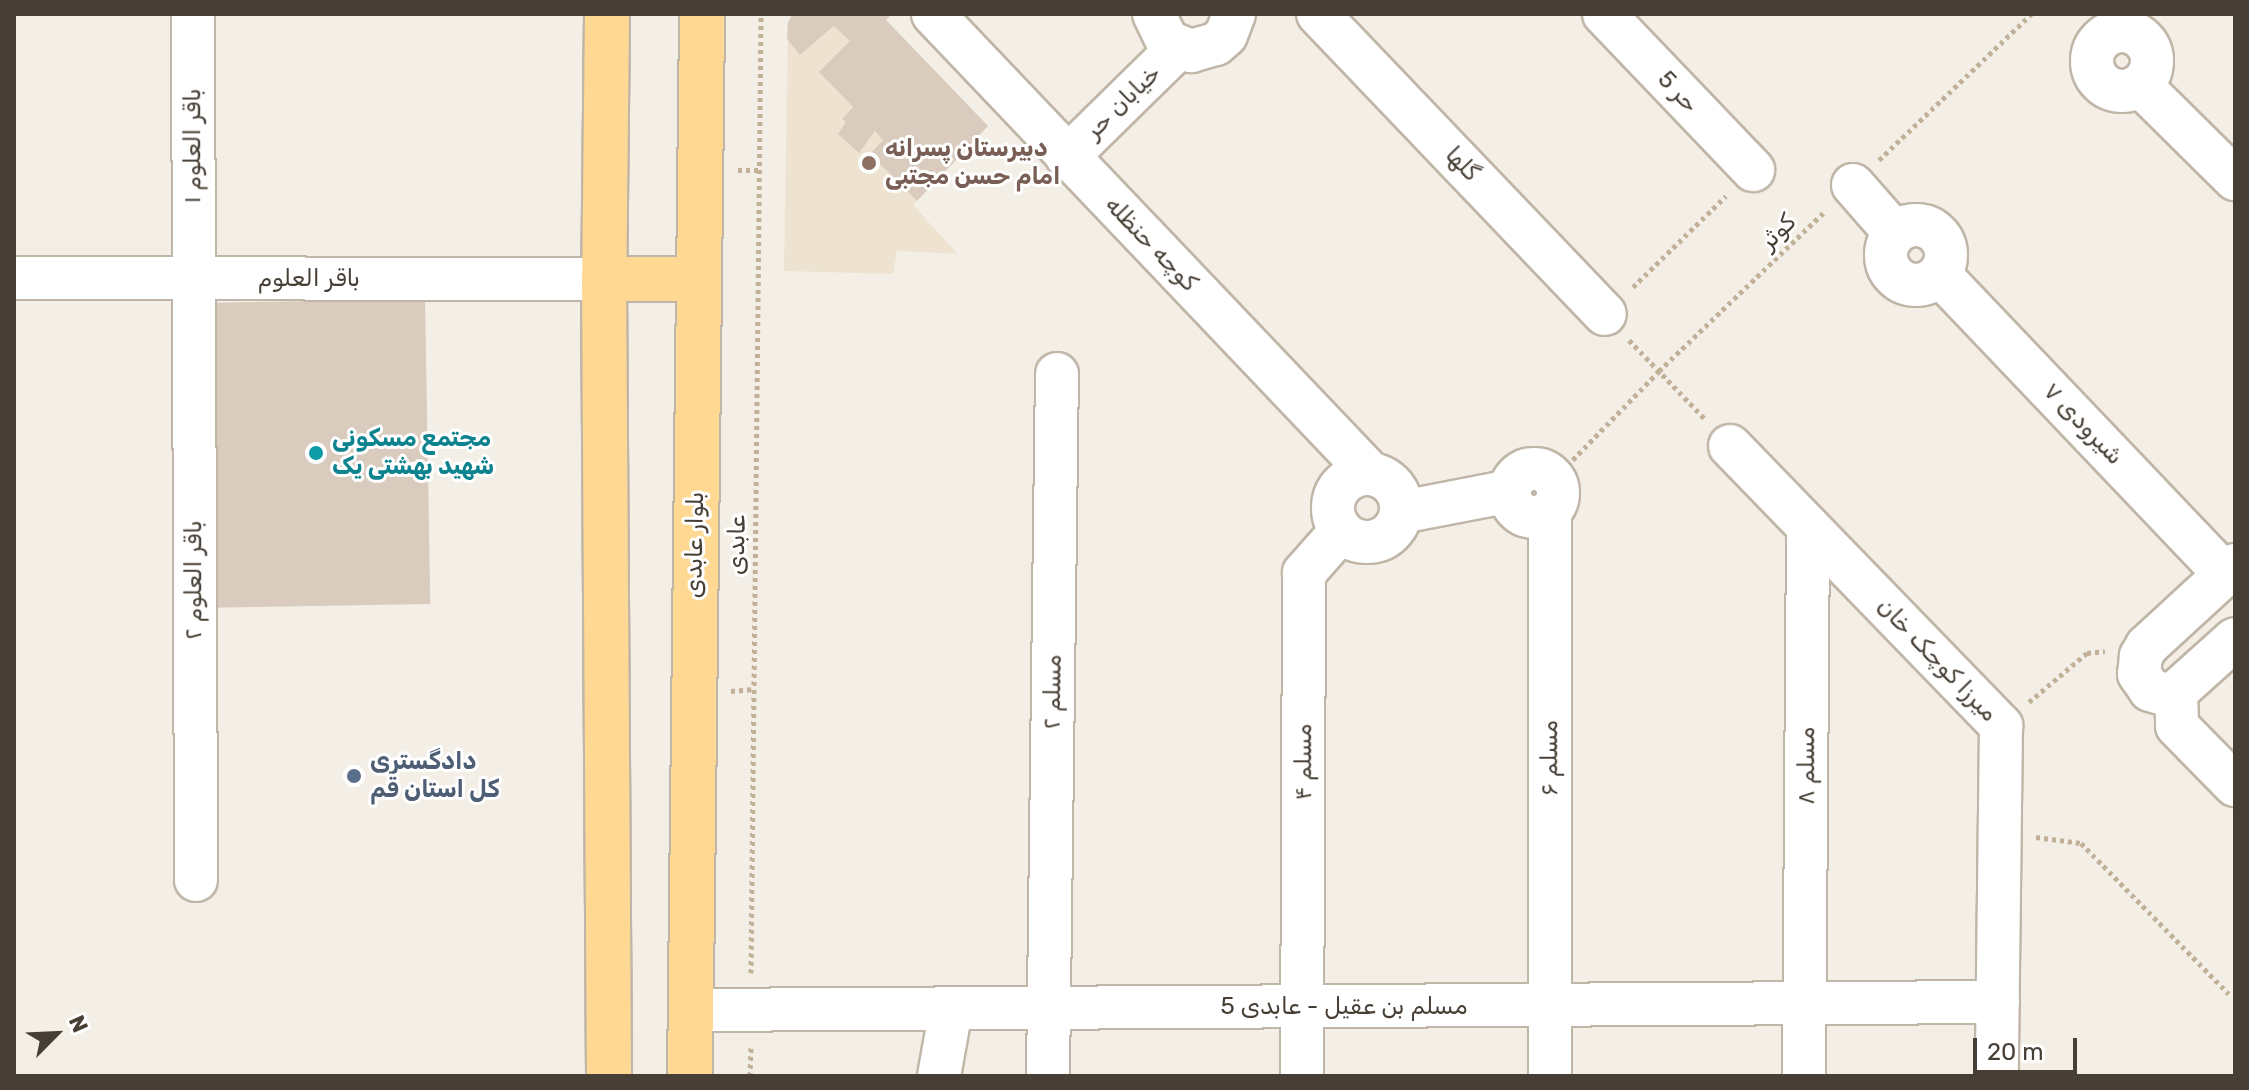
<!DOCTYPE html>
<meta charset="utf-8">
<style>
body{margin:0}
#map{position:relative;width:2249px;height:1090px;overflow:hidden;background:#f4efe6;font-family:Rubik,Cairo,sans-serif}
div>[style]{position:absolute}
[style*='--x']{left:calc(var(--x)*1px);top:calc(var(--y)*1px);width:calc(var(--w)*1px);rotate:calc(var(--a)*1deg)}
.education>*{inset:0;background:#eee3d0}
.building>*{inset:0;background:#d9ccbe;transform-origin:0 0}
.path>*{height:5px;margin-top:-2.5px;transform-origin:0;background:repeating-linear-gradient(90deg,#c2b199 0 4px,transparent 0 8px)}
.roads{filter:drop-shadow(2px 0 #c0b6a8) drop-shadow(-2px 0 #c0b6a8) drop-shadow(0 2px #c0b6a8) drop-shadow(0 -2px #c0b6a8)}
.minor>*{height:42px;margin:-21px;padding:0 21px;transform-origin:21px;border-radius:21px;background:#fff}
.minor>.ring{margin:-21px;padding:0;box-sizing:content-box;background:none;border:42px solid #fff;border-radius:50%}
.major>*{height:44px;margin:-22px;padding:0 22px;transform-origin:22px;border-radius:22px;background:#ffd994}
.dots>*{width:22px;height:22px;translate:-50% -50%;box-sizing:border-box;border:4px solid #fff;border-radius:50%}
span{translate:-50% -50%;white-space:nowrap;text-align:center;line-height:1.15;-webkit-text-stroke:6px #fff;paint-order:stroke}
.street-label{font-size:24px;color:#473f35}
.education-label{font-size:24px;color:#785e54;font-weight:700}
.left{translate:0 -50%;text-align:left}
.culture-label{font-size:24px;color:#0d838f;font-weight:700}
.service-label{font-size:24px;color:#4e5e75;font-weight:700}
.frame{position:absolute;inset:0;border:16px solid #473f35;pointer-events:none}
.north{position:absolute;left:16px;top:994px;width:80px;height:80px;-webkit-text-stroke:6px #fff;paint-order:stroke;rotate:66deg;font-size:22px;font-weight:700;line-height:32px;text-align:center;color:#473f35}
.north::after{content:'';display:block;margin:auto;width:28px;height:36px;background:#473f35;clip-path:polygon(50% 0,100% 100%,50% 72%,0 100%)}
.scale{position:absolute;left:1973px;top:1038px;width:104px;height:36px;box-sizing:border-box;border:4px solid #473f35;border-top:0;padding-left:10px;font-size:24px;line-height:28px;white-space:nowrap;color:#473f35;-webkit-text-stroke:6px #fff;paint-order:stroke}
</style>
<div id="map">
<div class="education">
<div style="clip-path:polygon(793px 14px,886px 20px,988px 126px,913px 205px,958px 254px,897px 251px,893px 274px,784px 271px,788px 22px)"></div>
</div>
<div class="building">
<div style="clip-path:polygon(793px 14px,892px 14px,886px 20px,988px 126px,917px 201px,870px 154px,883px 140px,875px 131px,859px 153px,838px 134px,846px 122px,842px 119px,853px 107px,819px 72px,850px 41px,834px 26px,800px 55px,787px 39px,788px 22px)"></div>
<div style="left:425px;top:299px;width:305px;height:223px;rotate:89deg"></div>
</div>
<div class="path">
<div style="--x:1879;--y:160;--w:211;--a:-43.8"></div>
<div style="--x:738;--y:170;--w:21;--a:0"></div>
<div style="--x:1633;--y:287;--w:130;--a:-44.4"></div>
<div style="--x:1629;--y:340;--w:110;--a:46.1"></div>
<div style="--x:1556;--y:477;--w:148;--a:-45.8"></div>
<div style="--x:1659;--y:371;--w:231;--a:-43.9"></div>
<div style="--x:731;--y:691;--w:23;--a:-5"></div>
<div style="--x:2029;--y:702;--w:76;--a:-40.2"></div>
<div style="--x:2087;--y:653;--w:18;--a:-6"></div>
<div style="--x:2036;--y:837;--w:45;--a:7.6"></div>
<div style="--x:2081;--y:843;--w:211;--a:45.6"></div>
<div style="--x:751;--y:973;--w:959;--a:-89.4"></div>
<div style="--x:750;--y:1076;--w:29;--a:-88"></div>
</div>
<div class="roads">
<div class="minor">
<div style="--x:193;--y:14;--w:866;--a:89.8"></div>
<div style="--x:933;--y:14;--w:634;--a:46.41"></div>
<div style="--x:1154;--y:14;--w:30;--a:64"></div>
<div style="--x:1167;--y:41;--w:26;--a:23"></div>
<div style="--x:1191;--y:51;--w:26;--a:-16"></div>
<div style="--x:1216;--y:44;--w:13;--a:-42"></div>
<div style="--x:1226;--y:35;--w:22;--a:-69"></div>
<div style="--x:1318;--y:14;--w:415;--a:46.3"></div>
<div style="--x:1604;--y:14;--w:216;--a:46.3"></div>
<div class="ring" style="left:2092px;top:31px;width:18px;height:18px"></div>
<div style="--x:2140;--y:85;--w:134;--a:44.7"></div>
<div style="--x:1067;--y:157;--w:156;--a:-44.5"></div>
<div style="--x:1853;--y:185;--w:64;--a:48.8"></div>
<div class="ring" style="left:1886px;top:225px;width:18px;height:18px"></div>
<div style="--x:1940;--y:275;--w:413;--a:46.4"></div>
<div style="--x:14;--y:278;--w:590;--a:0.1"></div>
<div style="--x:1730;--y:446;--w:390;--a:45.9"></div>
<div style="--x:2001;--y:726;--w:350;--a:90.7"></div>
<div class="ring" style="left:1510px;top:469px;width:6px;height:6px"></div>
<div class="ring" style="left:1333px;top:474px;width:26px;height:26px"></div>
<div style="--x:1402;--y:512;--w:110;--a:-11"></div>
<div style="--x:2235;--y:565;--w:120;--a:137.4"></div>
<div style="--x:2147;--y:646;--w:12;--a:121"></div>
<div style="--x:2141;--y:656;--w:18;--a:96"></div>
<div style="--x:2139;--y:674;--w:19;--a:55"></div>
<div style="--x:2150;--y:690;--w:19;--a:16"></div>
<div style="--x:2168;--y:695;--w:9;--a:-21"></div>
<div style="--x:2176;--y:692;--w:79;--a:-41.9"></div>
<div style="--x:2176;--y:692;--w:34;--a:88"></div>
<div style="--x:2177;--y:726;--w:83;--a:45.5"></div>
<div style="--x:690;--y:1010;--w:1308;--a:-0.35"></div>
<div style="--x:939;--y:1076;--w:68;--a:-79.8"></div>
<div style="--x:1048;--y:1076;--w:702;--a:-89.27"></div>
<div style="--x:1302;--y:1076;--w:503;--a:-89.77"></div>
<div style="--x:1304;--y:573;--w:56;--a:-48.6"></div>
<div style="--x:1550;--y:1076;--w:564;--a:-90"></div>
<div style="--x:1804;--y:1076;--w:549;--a:-89.58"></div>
</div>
<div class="major">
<div style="--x:607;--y:14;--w:265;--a:90.6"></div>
<div style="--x:604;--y:279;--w:797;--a:89.64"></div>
<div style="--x:604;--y:279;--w:94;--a:0"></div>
<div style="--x:690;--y:1076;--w:1062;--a:-89.35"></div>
</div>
</div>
<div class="dots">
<div style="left:869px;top:163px;background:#8d6e63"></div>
<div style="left:316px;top:453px;background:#0f9aa8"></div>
<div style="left:354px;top:776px;background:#5c6f8a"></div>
</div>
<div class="street-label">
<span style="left:1678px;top:92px;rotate:46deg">حر 5</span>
<span style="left:1123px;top:102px;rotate:-44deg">خیابان حر</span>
<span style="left:193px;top:146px;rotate:-90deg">باقر العلوم ۱</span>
<span style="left:1462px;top:164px;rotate:46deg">گلها</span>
<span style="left:1778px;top:232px;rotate:-44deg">کوثر</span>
<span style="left:1151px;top:244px;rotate:46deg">کوچه حنظله</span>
<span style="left:309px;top:279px">باقر العلوم</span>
<span style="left:2083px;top:424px;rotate:46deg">شیرودی ۷</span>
<span style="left:695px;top:545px;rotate:-89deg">بلوار عابدی</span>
<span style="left:737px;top:545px;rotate:-89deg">عابدی</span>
<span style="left:194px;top:580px;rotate:-90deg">باقر العلوم ۲</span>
<span style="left:1937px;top:660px;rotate:46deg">میرزا کوچک خان</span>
<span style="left:1053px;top:692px;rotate:-89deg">مسلم ۲</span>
<span style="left:1550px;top:758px;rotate:-90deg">مسلم ۶</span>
<span style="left:1304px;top:762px;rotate:-90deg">مسلم ۴</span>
<span style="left:1807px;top:766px;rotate:-90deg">مسلم ۸</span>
<span style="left:1344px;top:1007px">مسلم بن عقیل - عابدی 5</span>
</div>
<div class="education-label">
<span class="left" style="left:885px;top:163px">دبیرستان پسرانه<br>امام حسن مجتبی</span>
</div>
<div class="culture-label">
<span class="left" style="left:332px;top:453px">مجتمع مسکونی<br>شهید بهشتی یک</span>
</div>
<div class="service-label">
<span class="left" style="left:370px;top:776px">دادگستری<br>کل استان قم</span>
</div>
<div class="frame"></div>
<div class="north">N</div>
<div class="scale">20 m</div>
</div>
